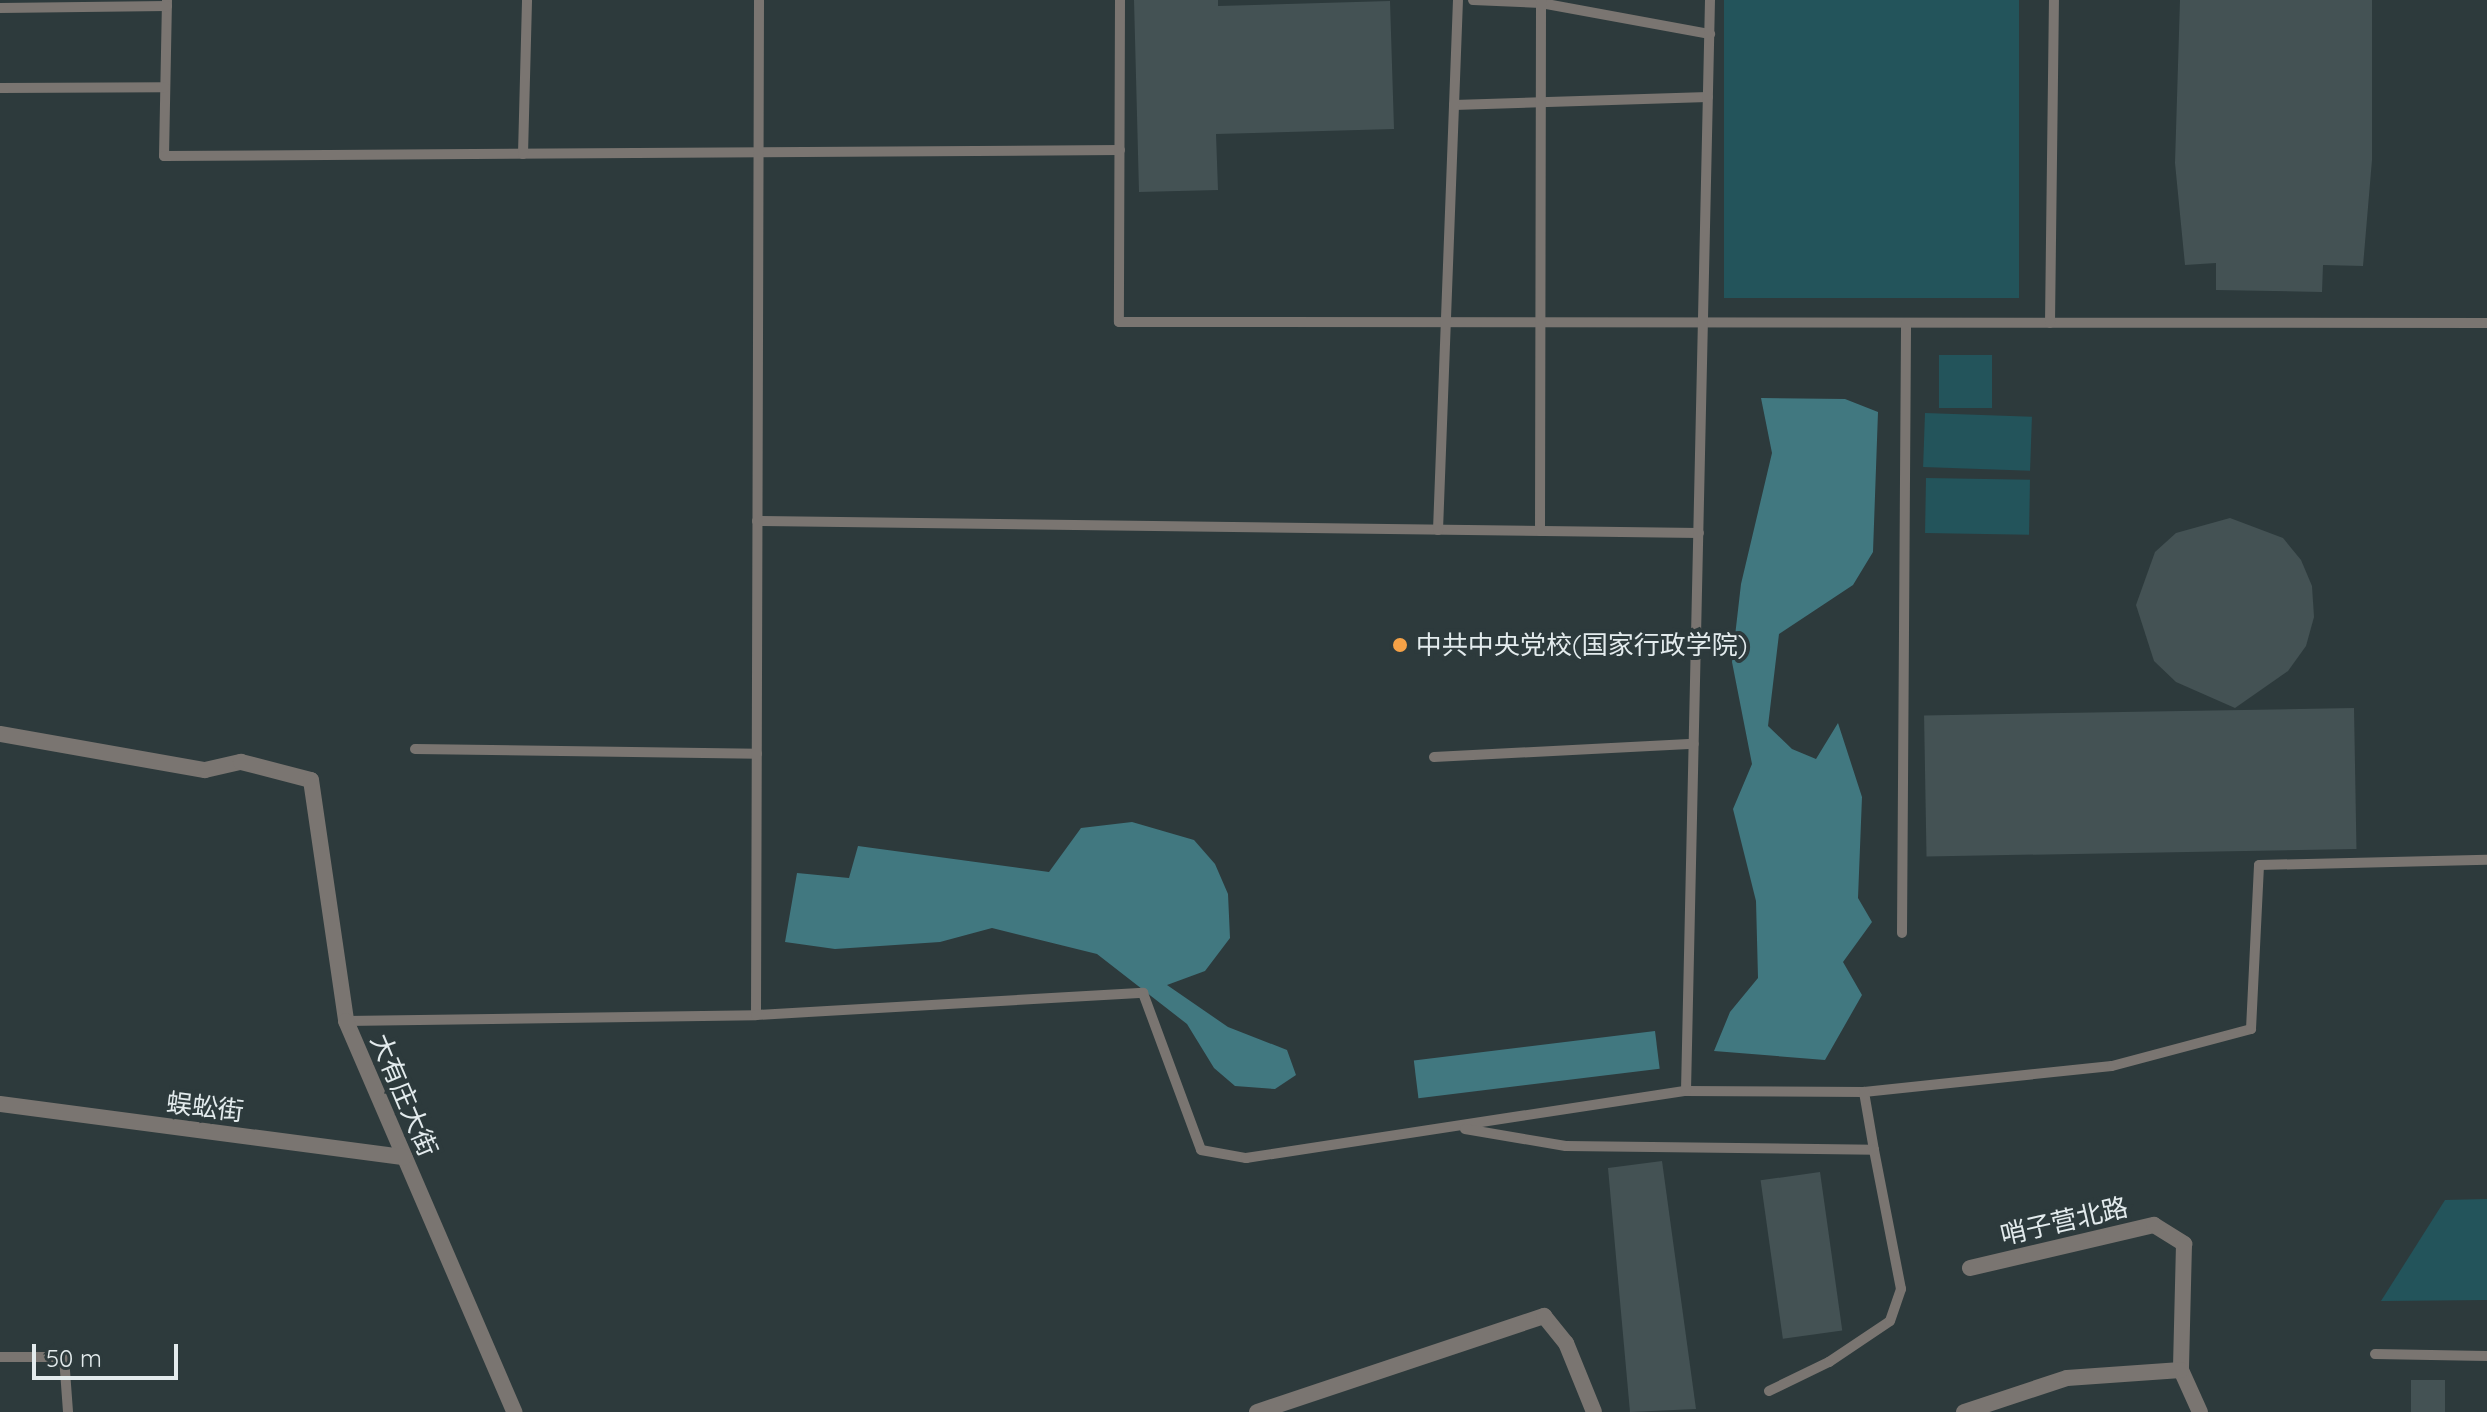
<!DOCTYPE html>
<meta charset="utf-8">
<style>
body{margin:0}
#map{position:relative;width:2487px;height:1412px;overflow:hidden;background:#2d3a3c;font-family:Quicksand,"Noto Sans SC",sans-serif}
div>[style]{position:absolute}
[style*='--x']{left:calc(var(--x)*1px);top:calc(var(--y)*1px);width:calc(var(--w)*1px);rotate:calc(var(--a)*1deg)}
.green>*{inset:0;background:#23545b;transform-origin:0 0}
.water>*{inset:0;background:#417880;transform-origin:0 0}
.building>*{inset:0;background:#445254;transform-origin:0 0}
.service>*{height:10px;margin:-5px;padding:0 5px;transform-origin:5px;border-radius:5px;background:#7a7571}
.minor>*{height:16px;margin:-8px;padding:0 8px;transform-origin:8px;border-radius:8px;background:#7a7571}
.dots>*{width:22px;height:22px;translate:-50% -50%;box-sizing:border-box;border:4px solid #2d3a3c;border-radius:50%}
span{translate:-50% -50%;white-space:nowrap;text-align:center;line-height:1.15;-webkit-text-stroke:8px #2d3a3c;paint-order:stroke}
.poi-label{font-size:26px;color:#e3ebed}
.left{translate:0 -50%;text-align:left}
.street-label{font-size:26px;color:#e3ebed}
.scale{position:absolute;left:32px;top:1344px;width:146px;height:36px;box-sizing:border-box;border:4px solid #e3ebed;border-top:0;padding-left:10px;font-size:24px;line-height:28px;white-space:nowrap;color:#e3ebed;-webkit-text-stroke:6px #2d3a3c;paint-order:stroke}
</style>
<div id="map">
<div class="green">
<div style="left:1724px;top:0;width:295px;height:298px"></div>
<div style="left:1992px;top:355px;width:53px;height:53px;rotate:90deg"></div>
<div style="left:1925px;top:413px;width:107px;height:54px;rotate:2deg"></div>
<div style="left:1926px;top:478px;width:104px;height:55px;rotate:1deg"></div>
<div style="clip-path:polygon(2487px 1199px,2487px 1300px,2381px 1301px,2445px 1200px)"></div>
</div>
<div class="water">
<div style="clip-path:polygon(1761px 398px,1845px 399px,1878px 412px,1873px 552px,1853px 585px,1779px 634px,1768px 726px,1792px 749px,1816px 759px,1838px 723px,1862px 797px,1858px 898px,1872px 922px,1843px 962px,1862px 995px,1825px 1060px,1714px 1051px,1730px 1012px,1758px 978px,1756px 901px,1733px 809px,1752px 764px,1732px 662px,1741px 584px,1772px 453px)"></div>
<div style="clip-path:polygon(1132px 822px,1194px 840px,1215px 864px,1228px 894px,1230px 938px,1205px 971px,1167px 985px,1228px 1027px,1287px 1050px,1296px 1075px,1275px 1089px,1235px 1086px,1214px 1068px,1187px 1024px,1097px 954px,992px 928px,940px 942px,835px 949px,785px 942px,797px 873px,849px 878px,858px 846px,1049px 872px,1081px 828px)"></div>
<div style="left:1655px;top:1031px;width:38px;height:243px;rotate:83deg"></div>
</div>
<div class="building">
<div style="clip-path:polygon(1134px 0,1218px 0,1218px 6px,1390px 1px,1394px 129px,1216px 134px,1218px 190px,1139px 192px)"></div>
<div style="clip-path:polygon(2180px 0,2372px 0,2372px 160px,2363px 266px,2323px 265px,2322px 292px,2216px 290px,2216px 263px,2185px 265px,2175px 163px)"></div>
<div style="clip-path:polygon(2230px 518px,2283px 538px,2301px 560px,2312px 586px,2314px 617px,2306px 646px,2288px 671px,2235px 708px,2176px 682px,2154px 661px,2136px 605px,2155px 552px,2176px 533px)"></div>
<div style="left:2354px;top:708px;width:141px;height:430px;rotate:89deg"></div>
<div style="clip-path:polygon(1662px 1161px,1696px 1409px,1630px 1412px,1608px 1168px)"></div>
<div style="left:1820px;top:1172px;width:160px;height:60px;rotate:82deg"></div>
<div style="left:2411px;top:1380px;width:34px;height:32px"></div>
</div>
<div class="service">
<div style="--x:167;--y:0;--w:156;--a:91.1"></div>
<div style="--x:164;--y:156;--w:956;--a:-0.36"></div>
<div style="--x:1120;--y:0;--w:322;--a:90.2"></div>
<div style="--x:1119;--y:322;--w:1368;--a:0.04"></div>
<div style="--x:1473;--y:0;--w:68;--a:2.5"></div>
<div style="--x:1541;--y:3;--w:172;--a:10.4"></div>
<div style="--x:0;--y:8;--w:167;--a:-0.7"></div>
<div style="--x:0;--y:88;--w:165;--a:-0.3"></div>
<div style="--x:1454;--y:105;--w:254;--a:-1.8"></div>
<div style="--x:523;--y:154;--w:154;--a:-88.5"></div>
<div style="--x:2050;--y:323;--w:323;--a:-89.3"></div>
<div style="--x:757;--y:521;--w:942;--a:0.73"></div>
<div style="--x:1438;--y:530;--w:530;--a:-87.84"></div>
<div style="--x:1540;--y:531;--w:531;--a:-89.89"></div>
<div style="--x:415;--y:749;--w:342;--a:0.8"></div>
<div style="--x:1434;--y:757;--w:260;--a:-2.9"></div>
<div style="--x:1902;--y:933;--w:610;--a:-89.62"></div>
<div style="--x:756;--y:1015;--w:1015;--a:-89.83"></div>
<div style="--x:346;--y:1021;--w:410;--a:-0.8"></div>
<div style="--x:756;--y:1015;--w:388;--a:-3.3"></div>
<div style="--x:1143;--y:993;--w:167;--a:69.7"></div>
<div style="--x:1201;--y:1150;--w:46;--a:10.1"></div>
<div style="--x:1246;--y:1158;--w:445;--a:-8.7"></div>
<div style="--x:1686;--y:1091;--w:178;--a:0.3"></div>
<div style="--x:1864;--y:1092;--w:249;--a:-6"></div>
<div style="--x:2112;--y:1066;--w:144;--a:-14.9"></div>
<div style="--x:2251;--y:1029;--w:164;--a:-87.2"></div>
<div style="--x:2259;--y:865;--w:228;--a:-1.3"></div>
<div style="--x:1686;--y:1091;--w:1091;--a:-88.74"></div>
<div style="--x:1465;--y:1129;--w:102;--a:9.6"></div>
<div style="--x:1566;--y:1146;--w:308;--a:0.7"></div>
<div style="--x:1874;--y:1150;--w:59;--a:-99.8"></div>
<div style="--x:2375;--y:1354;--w:112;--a:1"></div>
<div style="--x:0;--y:1357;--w:64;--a:0"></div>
<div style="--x:64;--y:1357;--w:55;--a:85.8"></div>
<div style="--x:1769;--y:1391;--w:67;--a:-25.8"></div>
<div style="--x:1829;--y:1362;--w:73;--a:-33.9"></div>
<div style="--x:1890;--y:1321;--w:34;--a:-71"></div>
<div style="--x:1901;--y:1289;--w:142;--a:-101"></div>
</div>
<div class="minor">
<div style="--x:0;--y:734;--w:208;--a:10"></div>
<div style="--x:205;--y:770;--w:37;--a:-13"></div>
<div style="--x:241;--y:762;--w:72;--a:14.4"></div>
<div style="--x:311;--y:780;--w:244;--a:81.7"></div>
<div style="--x:346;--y:1021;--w:426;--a:66.7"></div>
<div style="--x:0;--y:1104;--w:408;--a:7.5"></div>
<div style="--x:1970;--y:1268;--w:189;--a:-13.2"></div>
<div style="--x:2154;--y:1225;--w:36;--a:32"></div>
<div style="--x:2184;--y:1244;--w:126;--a:91.4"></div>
<div style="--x:2181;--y:1370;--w:46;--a:65.7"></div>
<div style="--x:1257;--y:1412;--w:303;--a:-18.5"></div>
<div style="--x:1544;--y:1316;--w:35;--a:51"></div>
<div style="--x:1566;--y:1343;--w:74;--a:67.9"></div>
<div style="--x:1964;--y:1412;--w:108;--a:-18.3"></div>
<div style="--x:2067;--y:1378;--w:114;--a:-4"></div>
</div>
<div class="dots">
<div style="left:1400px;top:645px;background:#f6a247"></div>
</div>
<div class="poi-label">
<span class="left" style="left:1416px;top:645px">中共中央党校(国家行政学院)</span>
</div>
<div class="street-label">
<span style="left:404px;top:1095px;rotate:67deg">大有庄大街</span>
<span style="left:205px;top:1107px;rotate:7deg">蜈蚣街</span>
<span style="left:2064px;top:1221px;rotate:-13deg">哨子营北路</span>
</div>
<div class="scale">50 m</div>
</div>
